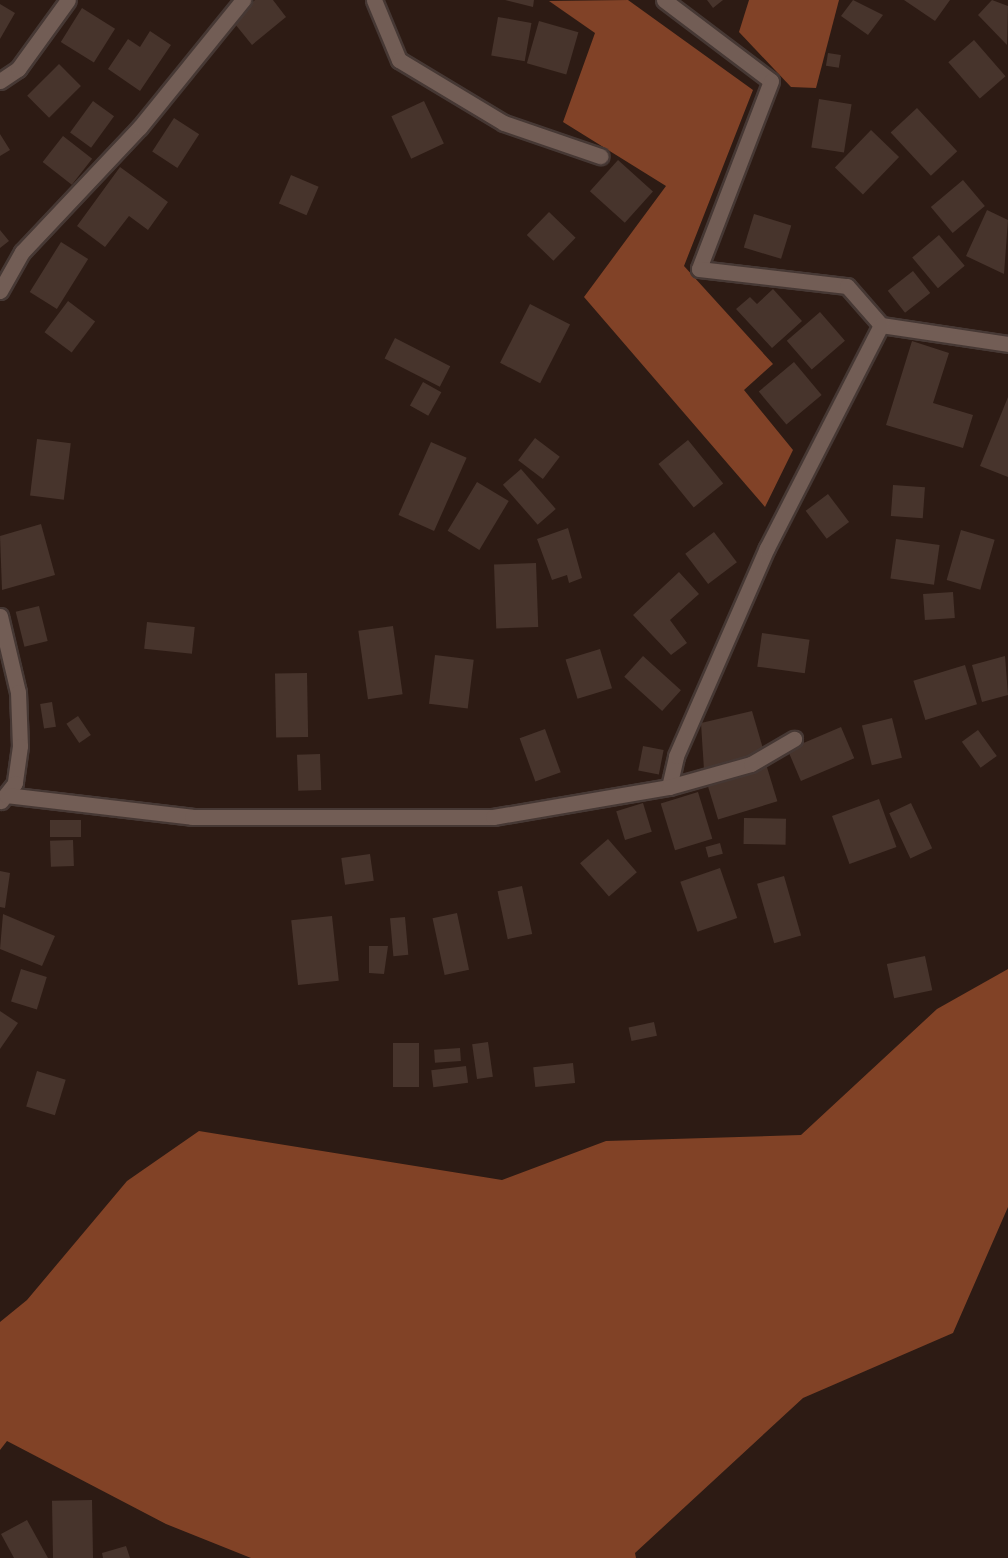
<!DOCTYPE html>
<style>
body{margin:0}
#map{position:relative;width:1008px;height:1558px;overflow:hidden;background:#2d1b14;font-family:Montserrat,sans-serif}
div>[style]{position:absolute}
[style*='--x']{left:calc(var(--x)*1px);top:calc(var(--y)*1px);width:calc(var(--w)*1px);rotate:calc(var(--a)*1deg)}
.forest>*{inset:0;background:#814227}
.water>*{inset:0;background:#814226}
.building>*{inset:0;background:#47342c;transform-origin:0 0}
.roads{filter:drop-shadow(2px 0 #463834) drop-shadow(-2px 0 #463834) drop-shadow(0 2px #463834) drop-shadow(0 -2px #463834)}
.minor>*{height:15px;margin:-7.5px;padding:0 7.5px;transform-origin:7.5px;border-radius:7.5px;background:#725d55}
span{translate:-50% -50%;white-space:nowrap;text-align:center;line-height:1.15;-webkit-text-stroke:5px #0f0806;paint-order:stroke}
</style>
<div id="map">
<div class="forest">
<div style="clip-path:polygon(628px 0,753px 90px,684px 266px,773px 364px,744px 390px,793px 450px,765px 507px,584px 297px,666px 186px,563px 122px,595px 33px,549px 1px)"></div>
<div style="clip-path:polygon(749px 0,839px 0,816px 88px,791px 87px,739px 32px)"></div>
</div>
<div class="water">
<div style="clip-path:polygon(1008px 969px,1008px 1207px,953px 1333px,803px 1398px,635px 1553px,636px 1558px,251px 1558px,166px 1524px,7px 1441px,0 1450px,0 1322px,27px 1300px,127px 1181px,199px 1131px,502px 1180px,606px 1141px,801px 1135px,937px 1009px)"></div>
</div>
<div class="building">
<div style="clip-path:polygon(255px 0,273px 0,286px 17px,252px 45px,231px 19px)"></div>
<div style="clip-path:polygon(505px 0,534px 0,533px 7px)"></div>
<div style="clip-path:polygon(707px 0,723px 0,713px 8px)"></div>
<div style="clip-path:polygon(853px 0,883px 15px,868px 35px,841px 16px)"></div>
<div style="clip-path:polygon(904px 0,950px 0,935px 21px)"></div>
<div style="clip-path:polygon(992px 0,1008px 6px,1007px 45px,978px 15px)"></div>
<div style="clip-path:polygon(0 4px,15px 13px,0 39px)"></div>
<div style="left:82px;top:8px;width:39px;height:40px;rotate:32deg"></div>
<div style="left:498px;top:17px;width:34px;height:39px;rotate:10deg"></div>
<div style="left:539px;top:21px;width:41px;height:44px;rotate:16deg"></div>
<div style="clip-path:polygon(150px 31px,171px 45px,140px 91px,108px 69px,128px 39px,140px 47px)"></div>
<div style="left:974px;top:40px;width:48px;height:34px;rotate:49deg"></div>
<div style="left:828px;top:53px;width:13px;height:13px;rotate:9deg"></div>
<div style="left:59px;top:64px;width:31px;height:45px;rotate:45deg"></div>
<div style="left:819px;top:99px;width:33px;height:49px;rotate:9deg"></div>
<div style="left:93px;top:101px;width:26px;height:39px;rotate:36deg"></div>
<div style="left:424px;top:101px;width:47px;height:36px;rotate:65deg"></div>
<div style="left:917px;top:108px;width:59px;height:36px;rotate:47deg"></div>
<div style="left:174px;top:118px;width:30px;height:40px;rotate:33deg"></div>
<div style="left:871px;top:130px;width:39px;height:52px;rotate:44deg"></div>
<div style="clip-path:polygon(0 134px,10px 150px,0 156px)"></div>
<div style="left:63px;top:136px;width:37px;height:33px;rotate:38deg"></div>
<div style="left:618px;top:160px;width:47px;height:42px;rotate:42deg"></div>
<div style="clip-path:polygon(120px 167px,168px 202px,148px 230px,129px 216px,105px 247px,77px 226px)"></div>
<div style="left:291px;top:175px;width:30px;height:31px;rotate:23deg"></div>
<div style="left:963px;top:180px;width:34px;height:42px;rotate:50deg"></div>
<div style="clip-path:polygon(987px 210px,1008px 220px,1004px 274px,966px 256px)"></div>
<div style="left:549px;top:212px;width:37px;height:32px;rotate:44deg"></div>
<div style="left:754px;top:214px;width:39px;height:35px;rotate:17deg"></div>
<div style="clip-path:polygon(0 230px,9px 241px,0 248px)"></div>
<div style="left:939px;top:235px;width:40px;height:35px;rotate:50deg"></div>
<div style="left:61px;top:242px;width:32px;height:59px;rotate:32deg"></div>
<div style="left:913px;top:271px;width:28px;height:32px;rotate:52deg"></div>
<div style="clip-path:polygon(773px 289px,802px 321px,772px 348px,736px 309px,750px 297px,757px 304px)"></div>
<div style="left:68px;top:301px;width:34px;height:39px;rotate:37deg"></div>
<div style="left:530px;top:304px;width:45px;height:66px;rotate:27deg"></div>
<div style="left:820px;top:312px;width:38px;height:44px;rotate:49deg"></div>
<div style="left:395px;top:338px;width:62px;height:23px;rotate:27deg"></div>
<div style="clip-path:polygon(912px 341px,949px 353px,933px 403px,973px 415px,963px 448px,886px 425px)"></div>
<div style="left:794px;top:362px;width:43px;height:46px;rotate:50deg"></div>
<div style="left:423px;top:382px;width:21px;height:27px;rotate:29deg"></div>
<div style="clip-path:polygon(1008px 397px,1008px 477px,980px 466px)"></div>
<div style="left:535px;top:438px;width:31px;height:28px;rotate:37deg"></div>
<div style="left:37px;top:439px;width:34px;height:57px;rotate:7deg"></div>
<div style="left:688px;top:440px;width:56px;height:38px;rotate:51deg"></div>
<div style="left:431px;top:442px;width:39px;height:80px;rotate:24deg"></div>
<div style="left:521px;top:469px;width:53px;height:24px;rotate:49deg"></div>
<div style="left:477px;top:482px;width:37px;height:57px;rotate:31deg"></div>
<div style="left:893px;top:485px;width:32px;height:31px;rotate:4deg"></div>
<div style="left:828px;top:494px;width:35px;height:28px;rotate:53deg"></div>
<div style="clip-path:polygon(41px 524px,55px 575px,2px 590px,0 536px)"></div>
<div style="clip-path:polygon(568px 528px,582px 578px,569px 583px,567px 575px,552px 580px,537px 539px)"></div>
<div style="left:961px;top:530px;width:35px;height:52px;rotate:16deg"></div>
<div style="left:714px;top:532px;width:38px;height:36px;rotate:53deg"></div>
<div style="left:896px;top:539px;width:44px;height:40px;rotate:8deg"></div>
<div style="left:536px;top:563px;width:64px;height:42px;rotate:88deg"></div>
<div style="clip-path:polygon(679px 572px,699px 594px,670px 620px,687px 643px,671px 655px,633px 615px)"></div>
<div style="left:953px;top:592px;width:26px;height:30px;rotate:86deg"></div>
<div style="left:39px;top:606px;width:36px;height:24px;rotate:76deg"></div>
<div style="left:147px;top:622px;width:48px;height:27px;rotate:6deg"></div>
<div style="left:393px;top:626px;width:69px;height:35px;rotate:82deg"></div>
<div style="left:762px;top:633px;width:48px;height:34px;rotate:8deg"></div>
<div style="left:600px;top:649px;width:41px;height:36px;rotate:73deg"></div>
<div style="left:435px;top:655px;width:39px;height:49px;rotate:7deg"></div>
<div style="left:643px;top:656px;width:51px;height:28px;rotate:42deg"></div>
<div style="clip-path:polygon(1005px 656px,1008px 695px,982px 702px,972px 665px)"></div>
<div style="left:965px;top:665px;width:41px;height:54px;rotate:73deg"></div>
<div style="left:307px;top:673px;width:64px;height:32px;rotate:89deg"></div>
<div style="left:52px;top:702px;width:25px;height:12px;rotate:81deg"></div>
<div style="clip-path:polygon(752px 711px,764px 752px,704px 770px,701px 723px)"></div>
<div style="left:78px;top:716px;width:23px;height:14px;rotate:56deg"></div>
<div style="left:892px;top:718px;width:41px;height:31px;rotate:76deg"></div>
<div style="left:841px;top:727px;width:34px;height:58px;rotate:67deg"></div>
<div style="left:545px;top:729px;width:46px;height:27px;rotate:70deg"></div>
<div style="left:978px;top:730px;width:32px;height:20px;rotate:54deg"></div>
<div style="left:643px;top:746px;width:21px;height:25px;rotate:11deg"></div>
<div style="left:320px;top:754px;width:36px;height:23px;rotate:88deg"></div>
<div style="left:766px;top:764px;width:39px;height:62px;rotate:73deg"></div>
<div style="left:698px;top:792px;width:49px;height:39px;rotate:73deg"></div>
<div style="left:879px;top:799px;width:51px;height:50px;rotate:70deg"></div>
<div style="left:643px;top:803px;width:30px;height:28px;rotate:73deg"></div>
<div style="left:911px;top:803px;width:50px;height:24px;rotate:65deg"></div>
<div style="left:744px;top:818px;width:42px;height:26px;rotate:1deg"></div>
<div style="left:50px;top:820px;width:31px;height:17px"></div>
<div style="left:608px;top:839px;width:44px;height:37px;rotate:49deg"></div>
<div style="left:73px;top:840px;width:26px;height:23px;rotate:88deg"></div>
<div style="left:720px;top:843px;width:11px;height:15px;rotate:75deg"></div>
<div style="left:370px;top:854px;width:27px;height:29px;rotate:82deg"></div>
<div style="left:720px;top:868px;width:53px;height:42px;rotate:71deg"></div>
<div style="clip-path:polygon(0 871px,10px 873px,5px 908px,0 907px)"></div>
<div style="left:784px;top:876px;width:62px;height:28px;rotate:74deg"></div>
<div style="left:522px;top:886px;width:49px;height:25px;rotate:78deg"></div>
<div style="left:457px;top:913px;width:58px;height:25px;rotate:78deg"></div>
<div style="clip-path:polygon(3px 914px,55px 936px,42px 966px,0 949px)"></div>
<div style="left:332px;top:916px;width:65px;height:41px;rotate:84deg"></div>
<div style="left:405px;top:917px;width:38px;height:15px;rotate:85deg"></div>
<div style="clip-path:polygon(369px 946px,388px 946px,384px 974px,369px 973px)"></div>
<div style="left:925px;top:956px;width:35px;height:39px;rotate:78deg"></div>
<div style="left:21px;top:969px;width:27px;height:34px;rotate:17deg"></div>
<div style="clip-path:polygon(0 1011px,18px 1023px,0 1049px)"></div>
<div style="left:654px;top:1022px;width:14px;height:26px;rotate:78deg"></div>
<div style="left:488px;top:1042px;width:35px;height:16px;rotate:82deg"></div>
<div style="left:419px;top:1043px;width:44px;height:26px;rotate:90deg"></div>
<div style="left:460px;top:1048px;width:13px;height:26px;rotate:86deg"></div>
<div style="left:573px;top:1063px;width:20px;height:40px;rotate:84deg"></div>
<div style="left:466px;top:1066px;width:17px;height:35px;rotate:83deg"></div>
<div style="left:37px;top:1071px;width:30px;height:37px;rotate:17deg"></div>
<div style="left:92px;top:1500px;width:58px;height:40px;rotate:89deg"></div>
<div style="clip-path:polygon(27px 1520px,48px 1558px,14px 1558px,1px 1534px)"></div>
<div style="clip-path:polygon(126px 1546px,130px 1558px,103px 1558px,102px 1553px)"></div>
</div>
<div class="roads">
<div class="minor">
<div style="--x:374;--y:0;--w:65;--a:67.4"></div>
<div style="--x:399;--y:60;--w:122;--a:31"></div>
<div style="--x:504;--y:123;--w:102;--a:19"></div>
<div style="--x:664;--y:0;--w:134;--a:37.1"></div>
<div style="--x:771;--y:81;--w:201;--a:111"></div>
<div style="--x:699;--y:269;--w:149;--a:6.6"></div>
<div style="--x:847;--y:286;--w:52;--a:48.9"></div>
<div style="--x:881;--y:325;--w:128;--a:8.5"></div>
<div style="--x:0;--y:81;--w:22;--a:-34"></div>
<div style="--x:18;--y:69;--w:85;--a:-54.1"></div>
<div style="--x:0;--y:291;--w:45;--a:-60.6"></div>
<div style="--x:22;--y:252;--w:172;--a:-46.7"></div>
<div style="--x:140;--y:127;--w:164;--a:-51"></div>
<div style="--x:0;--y:616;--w:78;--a:76.7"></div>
<div style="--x:18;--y:692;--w:54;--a:87.9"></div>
<div style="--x:20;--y:746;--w:37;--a:98"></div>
<div style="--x:15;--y:783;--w:23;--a:128"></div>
<div style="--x:669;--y:787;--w:32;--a:-77"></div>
<div style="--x:676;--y:756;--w:227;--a:-66.4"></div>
<div style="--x:767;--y:548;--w:250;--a:-62.9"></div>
<div style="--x:6;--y:795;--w:187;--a:6.7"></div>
<div style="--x:192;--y:817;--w:301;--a:0"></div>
<div style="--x:493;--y:817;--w:179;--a:-9.7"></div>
<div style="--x:669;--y:787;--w:85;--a:-15.7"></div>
<div style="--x:751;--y:764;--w:50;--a:-30.2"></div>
</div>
</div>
</div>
